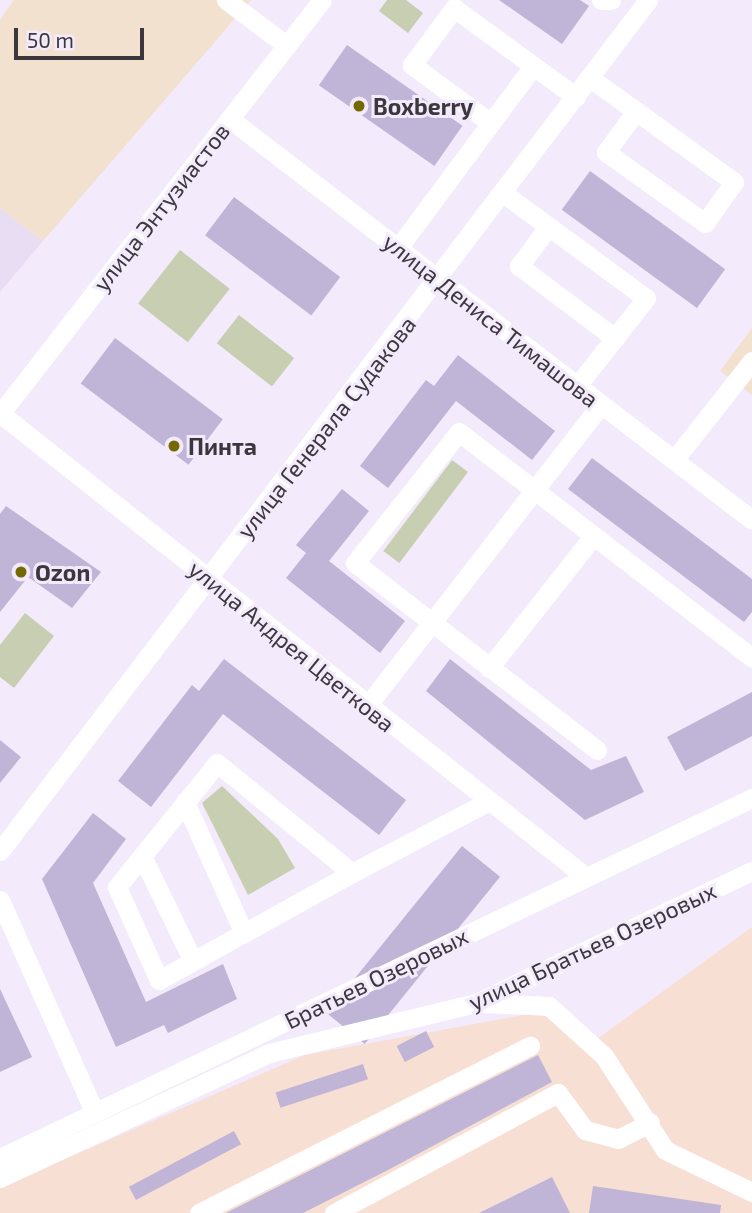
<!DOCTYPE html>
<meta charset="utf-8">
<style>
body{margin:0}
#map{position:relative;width:752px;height:1213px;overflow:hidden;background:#f3eafb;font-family:"Exo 2",sans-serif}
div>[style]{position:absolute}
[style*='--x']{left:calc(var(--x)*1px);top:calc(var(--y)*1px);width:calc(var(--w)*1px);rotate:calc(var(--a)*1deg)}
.built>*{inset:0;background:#e9ddf3}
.industrial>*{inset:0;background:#f7dfd4}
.education>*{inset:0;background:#f3e1d0}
.green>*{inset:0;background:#c8ceb1;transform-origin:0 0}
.building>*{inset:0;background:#c0b5d6;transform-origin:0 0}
.minor>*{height:19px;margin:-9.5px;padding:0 9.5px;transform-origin:9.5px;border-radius:9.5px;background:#fff}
.dots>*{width:19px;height:19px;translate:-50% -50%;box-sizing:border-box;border:4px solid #f3eafb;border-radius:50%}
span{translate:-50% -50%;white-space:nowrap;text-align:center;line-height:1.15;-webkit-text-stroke:6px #f3eafb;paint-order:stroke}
.poi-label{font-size:23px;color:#3b373d;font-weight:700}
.left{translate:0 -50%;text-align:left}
.street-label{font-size:23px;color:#3b373d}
.scale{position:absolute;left:14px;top:28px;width:130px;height:32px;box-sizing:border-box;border:4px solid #3b373d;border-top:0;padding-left:9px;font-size:21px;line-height:24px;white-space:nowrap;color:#3b373d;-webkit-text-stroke:5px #f3eafb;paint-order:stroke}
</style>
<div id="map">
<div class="built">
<div style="clip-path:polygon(0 208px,43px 241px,0 292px)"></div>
</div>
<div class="industrial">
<div style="clip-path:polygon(752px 927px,752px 1213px,0 1213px,0 1187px,305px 1055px,540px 1012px,586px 1047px)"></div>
</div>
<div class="education">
<div style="clip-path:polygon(14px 0,251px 0,43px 241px,0 208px,0 20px)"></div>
<div style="clip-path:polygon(752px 328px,752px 395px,720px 371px)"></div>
</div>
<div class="green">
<div style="clip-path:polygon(387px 0,406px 0,423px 13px,408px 33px,379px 11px)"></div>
<div style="left:180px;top:250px;width:63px;height:68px;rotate:38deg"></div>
<div style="left:239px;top:315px;width:70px;height:36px;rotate:38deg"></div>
<div style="left:452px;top:460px;width:20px;height:114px;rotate:37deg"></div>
<div style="clip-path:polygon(25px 613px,54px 636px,14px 688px,0 677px,0 645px)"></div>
<div style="clip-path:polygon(222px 786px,278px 839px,295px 868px,248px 895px,202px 803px)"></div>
</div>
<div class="building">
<div style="clip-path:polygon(499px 0,580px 0,589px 6px,562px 44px)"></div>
<div style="left:347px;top:45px;width:141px;height:49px;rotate:35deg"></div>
<div style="left:590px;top:171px;width:167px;height:48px;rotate:36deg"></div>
<div style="left:234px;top:197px;width:133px;height:48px;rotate:37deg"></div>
<div style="left:115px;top:338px;width:135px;height:57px;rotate:37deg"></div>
<div style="clip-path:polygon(458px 355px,555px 431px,532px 460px,456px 401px,388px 488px,360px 466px,426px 380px,434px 386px)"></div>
<div style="clip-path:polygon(592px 458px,752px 579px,752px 612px,744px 622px,568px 489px)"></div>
<div style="clip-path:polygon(342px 489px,369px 511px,329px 561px,405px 621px,380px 653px,286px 578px,306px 553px,296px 545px)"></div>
<div style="clip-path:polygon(6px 506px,101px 572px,72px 608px,28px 577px,0 612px,0 514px)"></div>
<div style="clip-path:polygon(224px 659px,406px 800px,379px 835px,223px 714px,151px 807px,118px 781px,192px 685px,199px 691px)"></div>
<div style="clip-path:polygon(450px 659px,591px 770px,626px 756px,644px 792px,585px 820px,426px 691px)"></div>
<div style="clip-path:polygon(752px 692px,752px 736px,685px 771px,667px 737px)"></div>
<div style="clip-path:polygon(0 740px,21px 757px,0 783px)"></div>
<div style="clip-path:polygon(93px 813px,126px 839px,93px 883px,146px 1002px,223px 964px,237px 999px,168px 1033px,164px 1025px,116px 1047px,42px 879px)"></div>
<div style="left:462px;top:846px;width:49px;height:215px;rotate:39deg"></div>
<div style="clip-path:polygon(0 989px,32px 1057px,0 1072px)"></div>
<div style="left:426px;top:1031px;width:18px;height:33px;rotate:63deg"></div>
<div style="clip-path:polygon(538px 1055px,552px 1082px,388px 1170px,303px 1213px,226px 1213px)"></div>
<div style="left:363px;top:1064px;width:16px;height:92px;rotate:72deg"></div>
<div style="left:234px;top:1131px;width:15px;height:119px;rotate:62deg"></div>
<div style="clip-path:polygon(552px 1177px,570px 1213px,479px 1213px)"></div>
<div style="clip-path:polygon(593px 1186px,721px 1205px,720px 1213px,589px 1213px)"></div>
</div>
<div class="minor">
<div style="--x:226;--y:0;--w:75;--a:36.9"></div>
<div style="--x:601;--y:0;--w:10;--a:0"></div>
<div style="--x:590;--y:78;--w:57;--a:35.7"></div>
<div style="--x:636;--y:111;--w:121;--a:35.9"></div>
<div style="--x:734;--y:182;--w:50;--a:125.3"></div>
<div style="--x:705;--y:223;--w:122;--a:-144.4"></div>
<div style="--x:606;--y:152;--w:51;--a:-53.8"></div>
<div style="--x:230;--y:119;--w:658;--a:37.53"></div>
<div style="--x:491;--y:123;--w:98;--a:-143.7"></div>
<div style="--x:412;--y:65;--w:71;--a:-53.6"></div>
<div style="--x:454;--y:8;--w:151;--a:36.1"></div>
<div style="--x:503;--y:193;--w:177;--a:36.3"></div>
<div style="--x:646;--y:298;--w:112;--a:128.1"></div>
<div style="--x:548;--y:227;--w:49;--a:126.6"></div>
<div style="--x:519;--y:266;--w:120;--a:36.9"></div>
<div style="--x:398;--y:248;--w:227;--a:-53.4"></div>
<div style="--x:0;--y:414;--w:524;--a:-52.13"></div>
<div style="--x:1;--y:414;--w:746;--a:38.36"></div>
<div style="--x:674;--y:460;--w:126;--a:-51.8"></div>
<div style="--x:489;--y:668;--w:169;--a:-51.7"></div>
<div style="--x:367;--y:706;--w:382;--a:-52.2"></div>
<div style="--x:597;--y:750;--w:306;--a:-142.3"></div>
<div style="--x:355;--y:563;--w:167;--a:-51.6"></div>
<div style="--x:459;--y:432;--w:370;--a:37.6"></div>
<div style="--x:185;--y:802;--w:144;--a:65.8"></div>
<div style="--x:0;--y:851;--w:1070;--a:-52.71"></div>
<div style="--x:142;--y:856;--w:117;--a:64.1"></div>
<div style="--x:352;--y:873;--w:221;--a:151"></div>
<div style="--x:159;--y:980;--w:102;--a:-114.3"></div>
<div style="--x:117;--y:887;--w:159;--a:-51.1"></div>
<div style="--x:217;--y:763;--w:174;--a:39.2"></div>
<div style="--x:352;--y:873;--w:153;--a:-27.7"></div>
<div style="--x:0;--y:900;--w:233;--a:66"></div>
<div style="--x:484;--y:1003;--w:65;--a:2.6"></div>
<div style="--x:549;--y:1006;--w:74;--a:42.3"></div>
<div style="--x:604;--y:1056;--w:112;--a:57"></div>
<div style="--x:665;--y:1150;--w:97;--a:25.8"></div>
<div style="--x:0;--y:1158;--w:834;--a:-25.58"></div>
<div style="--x:0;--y:1178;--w:297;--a:-24.9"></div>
<div style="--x:269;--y:1053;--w:213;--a:-13.6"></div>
<div style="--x:476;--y:1003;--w:306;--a:-25.6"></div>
<div style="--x:199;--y:1213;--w:371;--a:-26.8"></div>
<div style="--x:334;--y:1213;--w:254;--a:-28.2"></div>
<div style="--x:558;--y:1093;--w:46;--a:53.9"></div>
<div style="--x:585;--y:1130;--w:34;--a:15"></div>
<div style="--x:618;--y:1139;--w:36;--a:-27"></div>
</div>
<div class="dots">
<div style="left:359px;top:106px;background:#766800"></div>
<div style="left:174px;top:446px;background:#766800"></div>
<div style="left:21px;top:572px;background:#766800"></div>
</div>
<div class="poi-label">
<span class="left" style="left:373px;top:106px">Boxberry</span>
<span class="left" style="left:188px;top:446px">Пинта</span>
<span class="left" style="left:35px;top:572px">Ozon</span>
</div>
<div class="street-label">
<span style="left:161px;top:207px;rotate:-52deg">улица Энтузиастов</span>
<span style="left:491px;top:320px;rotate:38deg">улица Дениса Тимашова</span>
<span style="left:326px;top:427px;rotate:-52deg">улица Генерала Судакова</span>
<span style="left:292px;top:646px;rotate:39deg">улица Андрея Цветкова</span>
<span style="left:592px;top:946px;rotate:-25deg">улица Братьев Озеровых</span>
<span style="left:376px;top:978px;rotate:-26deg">Братьев Озеровых</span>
</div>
<div class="scale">50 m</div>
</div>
